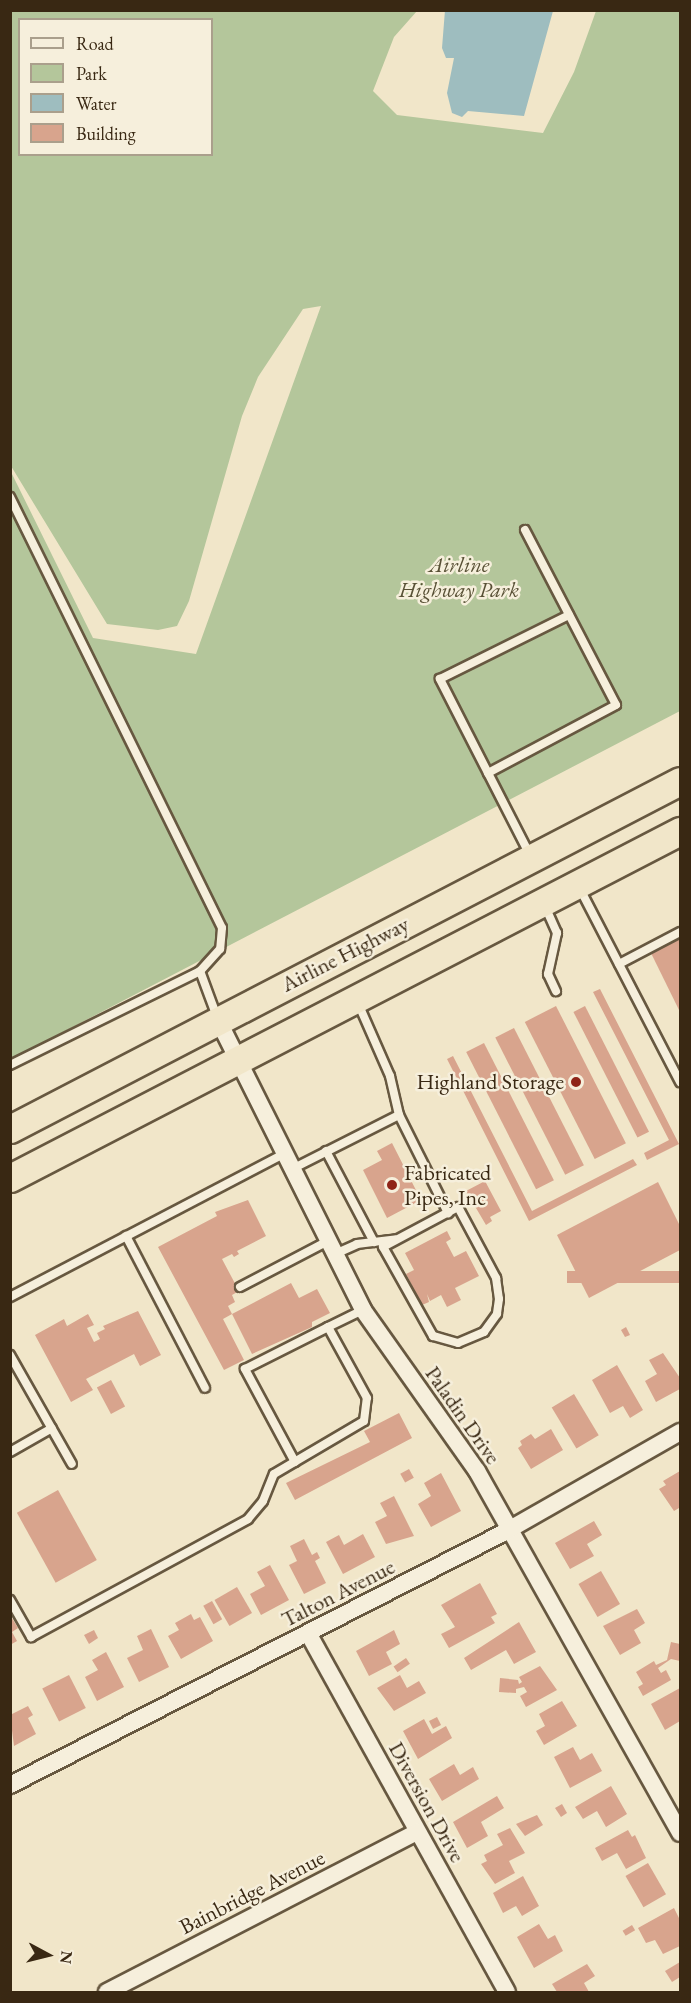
<!DOCTYPE html>
<style>
body{margin:0}
#map{position:relative;width:691px;height:2003px;overflow:hidden;background:#f1e6c9;font-family:"EB Garamond",serif}
div>[style]{position:absolute}
[style*='--x']{left:calc(var(--x)*1px);top:calc(var(--y)*1px);width:calc(var(--w)*1px);rotate:calc(var(--a)*1deg)}
.green>*{inset:0;background:#b4c69b}
.water>*{inset:0;background:#9ebdbf}
.building>*{inset:0;background:#d8a48d;transform-origin:0 0}
.roads{filter:drop-shadow(2px 0 #675840) drop-shadow(-2px 0 #675840) drop-shadow(0 2px #675840) drop-shadow(0 -2px #675840)}
.service>*{height:8px;margin:-4px;padding:0 4px;transform-origin:4px;border-radius:4px;background:#f6efdc}
.minor>*{height:16px;margin:-8px;padding:0 8px;transform-origin:8px;border-radius:8px;background:#f6efdc}
.trunk>*{height:27px;margin:-13.5px;padding:0 13.5px;transform-origin:13.5px;border-radius:13.5px;background:#f1e6c9}
.dots>*{width:16px;height:16px;translate:-50% -50%;box-sizing:border-box;border:3px solid #f6efdc;border-radius:50%}
span{translate:-50% -50%;white-space:nowrap;text-align:center;line-height:1.15;-webkit-text-stroke:5px #f6efdc;paint-order:stroke}
.park-label{font-size:22px;color:#585035;font-style:italic}
.street-label{font-size:22px;color:#392813}
.poi-label{font-size:22px;color:#392813}
.right{translate:-100% -50%;text-align:right}
.left{translate:0 -50%;text-align:left}
.frame{position:absolute;inset:0;border:12px solid #392813;pointer-events:none}
.legend{position:absolute;left:18px;top:18px;width:195px;height:138px;box-sizing:border-box;background:#f6efdc;border:2px solid #aa9f8c;margin:0;padding:8px 10px;list-style:none;font-size:18px;color:#392813}
.legend li{display:flex;align-items:center;gap:12px;height:30px}
.legend b{width:30px;border:2px solid #aa9f8c}
.north{position:absolute;left:18px;top:1925px;width:60px;height:60px;-webkit-text-stroke:4px #f6efdc;paint-order:stroke;rotate:97deg;font-size:16px;font-weight:700;line-height:24px;text-align:center;color:#392813}
.north::after{content:'';display:block;margin:auto;width:21px;height:27px;background:#392813;clip-path:polygon(50% 0,100% 100%,50% 72%,0 100%)}
</style>
<div id="map">
<div class="green">
<div style="clip-path:polygon(evenodd,11px 11px,417px 11px,394px 37px,373px 91px,397px 115px,543px 133px,574px 72px,596px 11px,680px 11px,680px 711px,11px 1059px,11px 472px,93px 638px,196px 654px,321px 306px,303px 309px,258px 377px,242px 416px,189px 601px,177px 626px,158px 630px,107px 624px,11px 466px,11px 11px,20px 20px,212px 20px,212px 154px,20px 154px,20px 20px)"></div>
</div>
<div class="water">
<div style="clip-path:polygon(445px 10px,553px 11px,524px 116px,468px 111px,462px 117px,452px 113px,447px 93px,454px 58px,446px 58px,442px 48px)"></div>
</div>
<div class="building">
<div style="clip-path:polygon(680px 933px,680px 1012px,649px 949px)"></div>
<div style="clip-path:polygon(600px 989px,679px 1144px,647px 1160px,644px 1153px,669px 1140px,593px 992px)"></div>
<div style="left:556px;top:1006px;width:154px;height:35px;rotate:63deg"></div>
<div style="left:585px;top:1006px;width:141px;height:13px;rotate:63deg"></div>
<div style="left:514px;top:1028px;width:154px;height:21px;rotate:63deg"></div>
<div style="left:484px;top:1043px;width:154px;height:20px;rotate:63deg"></div>
<div style="clip-path:polygon(453px 1056px,532px 1211px,633px 1159px,637px 1165px,529px 1221px,447px 1059px)"></div>
<div style="clip-path:polygon(392px 1143px,421px 1200px,387px 1218px,363px 1170px,382px 1160px,377px 1151px)"></div>
<div style="clip-path:polygon(485px 1181px,501px 1211px,490px 1217px,492px 1221px,486px 1225px,466px 1191px)"></div>
<div style="clip-path:polygon(658px 1182px,680px 1226px,680px 1250px,589px 1298px,557px 1235px)"></div>
<div style="clip-path:polygon(248px 1200px,266px 1236px,237px 1251px,239px 1254px,234px 1257px,232px 1254px,222px 1259px,239px 1291px,232px 1295px,235px 1302px,228px 1306px,232px 1314px,291px 1283px,299px 1298px,317px 1289px,330px 1313px,312px 1322px,312px 1327px,252px 1354px,232px 1314px,223px 1319px,244px 1360px,224px 1370px,158px 1247px,217px 1216px,215px 1212px)"></div>
<div style="clip-path:polygon(447px 1231px,451px 1239px,446px 1242px,454px 1257px,466px 1251px,479px 1276px,455px 1288px,461px 1300px,447px 1307px,441px 1295px,430px 1301px,427px 1294px,429px 1302px,422px 1305px,406px 1274px,414px 1270px,405px 1253px)"></div>
<div style="left:680px;top:1271px;width:12px;height:113px;rotate:90deg"></div>
<div style="clip-path:polygon(138px 1311px,161px 1355px,140px 1366px,134px 1354px,86px 1379px,93px 1390px,71px 1402px,35px 1335px,64px 1319px,67px 1326px,88px 1314px,94px 1325px,87px 1328px,94px 1342px,100px 1339px,97px 1333px,105px 1329px,103px 1326px)"></div>
<div style="clip-path:polygon(626px 1327px,630px 1335px,625px 1337px,621px 1330px)"></div>
<div style="clip-path:polygon(663px 1353px,680px 1378px,680px 1389px,656px 1402px,645px 1381px,657px 1374px,649px 1360px)"></div>
<div style="clip-path:polygon(617px 1365px,643px 1410px,630px 1418px,623px 1406px,610px 1413px,592px 1380px)"></div>
<div style="left:111px;top:1380px;width:30px;height:16px;rotate:62deg"></div>
<div style="left:574px;top:1394px;width:48px;height:26px;rotate:59deg"></div>
<div style="clip-path:polygon(399px 1413px,412px 1438px,295px 1500px,286px 1483px,370px 1442px,364px 1431px)"></div>
<div style="clip-path:polygon(551px 1429px,563px 1450px,531px 1469px,518px 1448px,522px 1445px,520px 1441px,531px 1434px,535px 1439px)"></div>
<div style="left:409px;top:1469px;width:10px;height:10px;rotate:61deg"></div>
<div style="clip-path:polygon(680px 1471px,680px 1511px,679px 1508px,674px 1511px,659px 1489px,666px 1485px,663px 1481px)"></div>
<div style="clip-path:polygon(441px 1473px,461px 1511px,431px 1527px,418px 1504px,431px 1496px,424px 1483px)"></div>
<div style="left:58px;top:1490px;width:80px;height:47px;rotate:61deg"></div>
<div style="clip-path:polygon(394px 1496px,414px 1536px,386px 1544px,375px 1522px,387px 1516px,380px 1503px)"></div>
<div style="clip-path:polygon(594px 1521px,602px 1535px,587px 1544px,594px 1556px,570px 1569px,555px 1543px)"></div>
<div style="clip-path:polygon(363px 1534px,375px 1557px,343px 1574px,326px 1542px,339px 1535px,344px 1545px)"></div>
<div style="clip-path:polygon(304px 1539px,312px 1555px,317px 1552px,320px 1558px,315px 1561px,326px 1583px,304px 1594px,289px 1565px,297px 1561px,290px 1546px)"></div>
<div style="clip-path:polygon(270px 1565px,289px 1600px,261px 1615px,250px 1594px,265px 1586px,257px 1572px)"></div>
<div style="left:601px;top:1571px;width:38px;height:26px;rotate:60deg"></div>
<div style="clip-path:polygon(480px 1583px,497px 1614px,491px 1617px,495px 1623px,449px 1648px,441px 1634px,455px 1627px,441px 1605px)"></div>
<div style="left:237px;top:1587px;width:30px;height:26px;rotate:60deg"></div>
<div style="left:212px;top:1601px;width:21px;height:10px;rotate:61deg"></div>
<div style="clip-path:polygon(637px 1609px,645px 1623px,634px 1630px,641px 1643px,620px 1655px,603px 1626px)"></div>
<div style="clip-path:polygon(191px 1614px,194px 1620px,200px 1617px,213px 1641px,181px 1659px,168px 1636px,179px 1630px,175px 1623px)"></div>
<div style="clip-path:polygon(10px 1615px,18px 1628px,12px 1632px,17px 1641px,10px 1645px)"></div>
<div style="clip-path:polygon(519px 1622px,536px 1652px,514px 1664px,506px 1650px,471px 1670px,464px 1658px)"></div>
<div style="clip-path:polygon(151px 1629px,169px 1667px,139px 1682px,127px 1658px,143px 1650px,137px 1636px)"></div>
<div style="clip-path:polygon(94px 1630px,98px 1638px,89px 1644px,84px 1635px)"></div>
<div style="clip-path:polygon(394px 1630px,400px 1644px,386px 1652px,392px 1664px,369px 1676px,356px 1651px)"></div>
<div style="clip-path:polygon(671px 1642px,680px 1644px,680px 1661px,671px 1659px,658px 1668px,661px 1673px,666px 1670px,671px 1680px,643px 1696px,638px 1687px,643px 1684px,636px 1672px,654px 1661px,656px 1665px,667px 1660px)"></div>
<div style="clip-path:polygon(106px 1652px,124px 1687px,97px 1701px,85px 1677px,98px 1670px,92px 1660px)"></div>
<div style="left:406px;top:1658px;width:7px;height:15px;rotate:56deg"></div>
<div style="clip-path:polygon(540px 1666px,557px 1690px,526px 1707px,520px 1696px,527px 1692px,524px 1687px,516px 1689px,516px 1693px,499px 1692px,500px 1678px,518px 1680px,519px 1684px,522px 1682px,519px 1677px)"></div>
<div style="left:69px;top:1675px;width:37px;height:30px;rotate:63deg"></div>
<div style="clip-path:polygon(400px 1675px,407px 1688px,419px 1681px,426px 1693px,394px 1711px,377px 1688px)"></div>
<div style="clip-path:polygon(680px 1688px,680px 1721px,665px 1730px,651px 1704px)"></div>
<div style="clip-path:polygon(562px 1701px,577px 1726px,544px 1745px,536px 1731px,545px 1726px,539px 1714px)"></div>
<div style="clip-path:polygon(28px 1706px,33px 1715px,28px 1718px,36px 1734px,14px 1746px,10px 1715px)"></div>
<div style="left:437px;top:1717px;width:9px;height:9px;rotate:63deg"></div>
<div style="clip-path:polygon(424px 1719px,432px 1734px,446px 1726px,452px 1738px,418px 1759px,403px 1731px)"></div>
<div style="clip-path:polygon(573px 1747px,580px 1760px,592px 1753px,602px 1771px,570px 1788px,554px 1757px)"></div>
<div style="clip-path:polygon(454px 1764px,460px 1775px,473px 1767px,479px 1779px,442px 1801px,429px 1779px)"></div>
<div style="clip-path:polygon(611px 1786px,627px 1814px,606px 1827px,597px 1811px,583px 1819px,575px 1807px)"></div>
<div style="clip-path:polygon(497px 1796px,504px 1808px,481px 1822px,488px 1836px,467px 1848px,453px 1822px)"></div>
<div style="clip-path:polygon(562px 1804px,567px 1813px,561px 1817px,555px 1808px)"></div>
<div style="clip-path:polygon(537px 1815px,543px 1825px,525px 1836px,516px 1824px)"></div>
<div style="clip-path:polygon(510px 1828px,525px 1853px,509px 1861px,515px 1873px,495px 1884px,481px 1864px,487px 1861px,484px 1855px,503px 1845px,497px 1834px)"></div>
<div style="clip-path:polygon(628px 1830px,632px 1837px,635px 1835px,646px 1858px,626px 1869px,617px 1853px,602px 1861px,595px 1848px)"></div>
<div style="left:648px;top:1863px;width:36px;height:26px;rotate:60deg"></div>
<div style="clip-path:polygon(523px 1876px,539px 1906px,522px 1916px,516px 1906px,503px 1913px,493px 1893px)"></div>
<div style="clip-path:polygon(674px 1908px,680px 1920px,680px 1946px,663px 1954px,655px 1940px,646px 1943px,638px 1928px)"></div>
<div style="clip-path:polygon(539px 1924px,548px 1939px,555px 1935px,563px 1951px,534px 1968px,517px 1937px)"></div>
<div style="left:632px;top:1925px;width:6px;height:11px;rotate:59deg"></div>
<div style="clip-path:polygon(680px 1962px,680px 1977px,672px 1982px,665px 1971px)"></div>
<div style="clip-path:polygon(587px 1964px,595px 1976px,584px 1983px,589px 1992px,557px 1992px,552px 1984px)"></div>
</div>
<div class="roads">
<div class="service">
<div style="--x:10;--y:497;--w:480;--a:63.8"></div>
<div style="--x:222;--y:928;--w:21;--a:95"></div>
<div style="--x:220;--y:949;--w:30;--a:132"></div>
<div style="--x:525;--y:530;--w:197;--a:62.5"></div>
<div style="--x:616;--y:705;--w:145;--a:152"></div>
<div style="--x:488;--y:773;--w:92;--a:62.9"></div>
<div style="--x:488;--y:773;--w:106;--a:-117.1"></div>
<div style="--x:440;--y:679;--w:144;--a:-26.4"></div>
<div style="--x:579;--y:887;--w:220;--a:62.6"></div>
<div style="--x:544;--y:904;--w:32;--a:66"></div>
<div style="--x:557;--y:933;--w:42;--a:102.4"></div>
<div style="--x:548;--y:974;--w:19;--a:65"></div>
<div style="--x:619;--y:964;--w:69;--a:-27.7"></div>
<div style="--x:10;--y:1065;--w:212;--a:-26.3"></div>
<div style="--x:200;--y:971;--w:49;--a:69.7"></div>
<div style="--x:399;--y:1115;--w:110;--a:63.4"></div>
<div style="--x:326;--y:1151;--w:103;--a:62.2"></div>
<div style="--x:292;--y:1169;--w:120;--a:-26.8"></div>
<div style="--x:399;--y:1115;--w:40;--a:-103"></div>
<div style="--x:390;--y:1076;--w:80;--a:-113.7"></div>
<div style="--x:458;--y:1207;--w:81;--a:61.8"></div>
<div style="--x:496;--y:1278;--w:21;--a:82"></div>
<div style="--x:499;--y:1299;--w:15;--a:98"></div>
<div style="--x:497;--y:1314;--w:22;--a:126"></div>
<div style="--x:484;--y:1332;--w:28;--a:157"></div>
<div style="--x:458;--y:1343;--w:26;--a:-164"></div>
<div style="--x:433;--y:1336;--w:102;--a:-119.3"></div>
<div style="--x:383;--y:1247;--w:85;--a:-28.1"></div>
<div style="--x:126;--y:1236;--w:171;--a:62.5"></div>
<div style="--x:335;--y:1254;--w:24;--a:-24"></div>
<div style="--x:357;--y:1244;--w:38;--a:-7"></div>
<div style="--x:240;--y:1287;--w:99;--a:-27.6"></div>
<div style="--x:10;--y:1297;--w:308;--a:-27.6"></div>
<div style="--x:10;--y:1355;--w:125;--a:60.4"></div>
<div style="--x:10;--y:1452;--w:48;--a:-29.7"></div>
<div style="--x:295;--y:1462;--w:106;--a:-118.3"></div>
<div style="--x:245;--y:1369;--w:93;--a:-26.8"></div>
<div style="--x:10;--y:1600;--w:43;--a:60.4"></div>
<div style="--x:31;--y:1637;--w:247;--a:-28.5"></div>
<div style="--x:248;--y:1519;--w:23;--a:-50"></div>
<div style="--x:263;--y:1501;--w:29;--a:-68"></div>
<div style="--x:274;--y:1474;--w:104;--a:-30.5"></div>
<div style="--x:364;--y:1421;--w:23;--a:-83"></div>
<div style="--x:367;--y:1398;--w:81;--a:-118.8"></div>
<div style="--x:328;--y:1327;--w:39;--a:-26"></div>
</div>
<div class="minor">
<div style="--x:218;--y:1020;--w:324;--a:63.4"></div>
<div style="--x:363;--y:1310;--w:197;--a:54.7"></div>
<div style="--x:477;--y:1471;--w:415;--a:60.7"></div>
<div style="--x:308;--y:1633;--w:410;--a:61"></div>
<div style="--x:10;--y:1785;--w:554;--a:-27.07"></div>
<div style="--x:503;--y:1533;--w:204;--a:-29.7"></div>
<div style="--x:107;--y:1992;--w:349;--a:-27.3"></div>
</div>
<div class="trunk">
<div style="--x:10;--y:1129;--w:755;--a:-27.45"></div>
<div style="--x:10;--y:1178;--w:755;--a:-27.38"></div>
</div>
</div>
<div class="dots">
<div style="left:576px;top:1082px;background:#8f2418"></div>
<div style="left:392px;top:1185px;background:#8f2418"></div>
</div>
<div class="park-label">
<span style="left:459px;top:577px">Airline<br>Highway Park</span>
</div>
<div class="street-label">
<span style="left:345px;top:954px;rotate:-27deg">Airline Highway</span>
<span style="left:463px;top:1415px;rotate:55deg">Paladin Drive</span>
<span style="left:338px;top:1593px;rotate:-27deg">Talton Avenue</span>
<span style="left:427px;top:1802px;rotate:61deg">Diversion Drive</span>
<span style="left:252px;top:1892px;rotate:-27deg">Bainbridge Avenue</span>
</div>
<div class="poi-label">
<span class="right" style="left:564px;top:1082px">Highland Storage</span>
<span class="left" style="left:404px;top:1185px">Fabricated<br>Pipes, Inc</span>
</div>
<div class="frame"></div>
<ul class="legend">
<li><b style="height:8px;background:#f6efdc"></b>Road</li>
<li><b style="height:16px;background:#b4c69b"></b>Park</li>
<li><b style="height:16px;background:#9ebdbf"></b>Water</li>
<li><b style="height:16px;background:#d8a48d"></b>Building</li>
</ul>
<div class="north">N</div>
</div>
